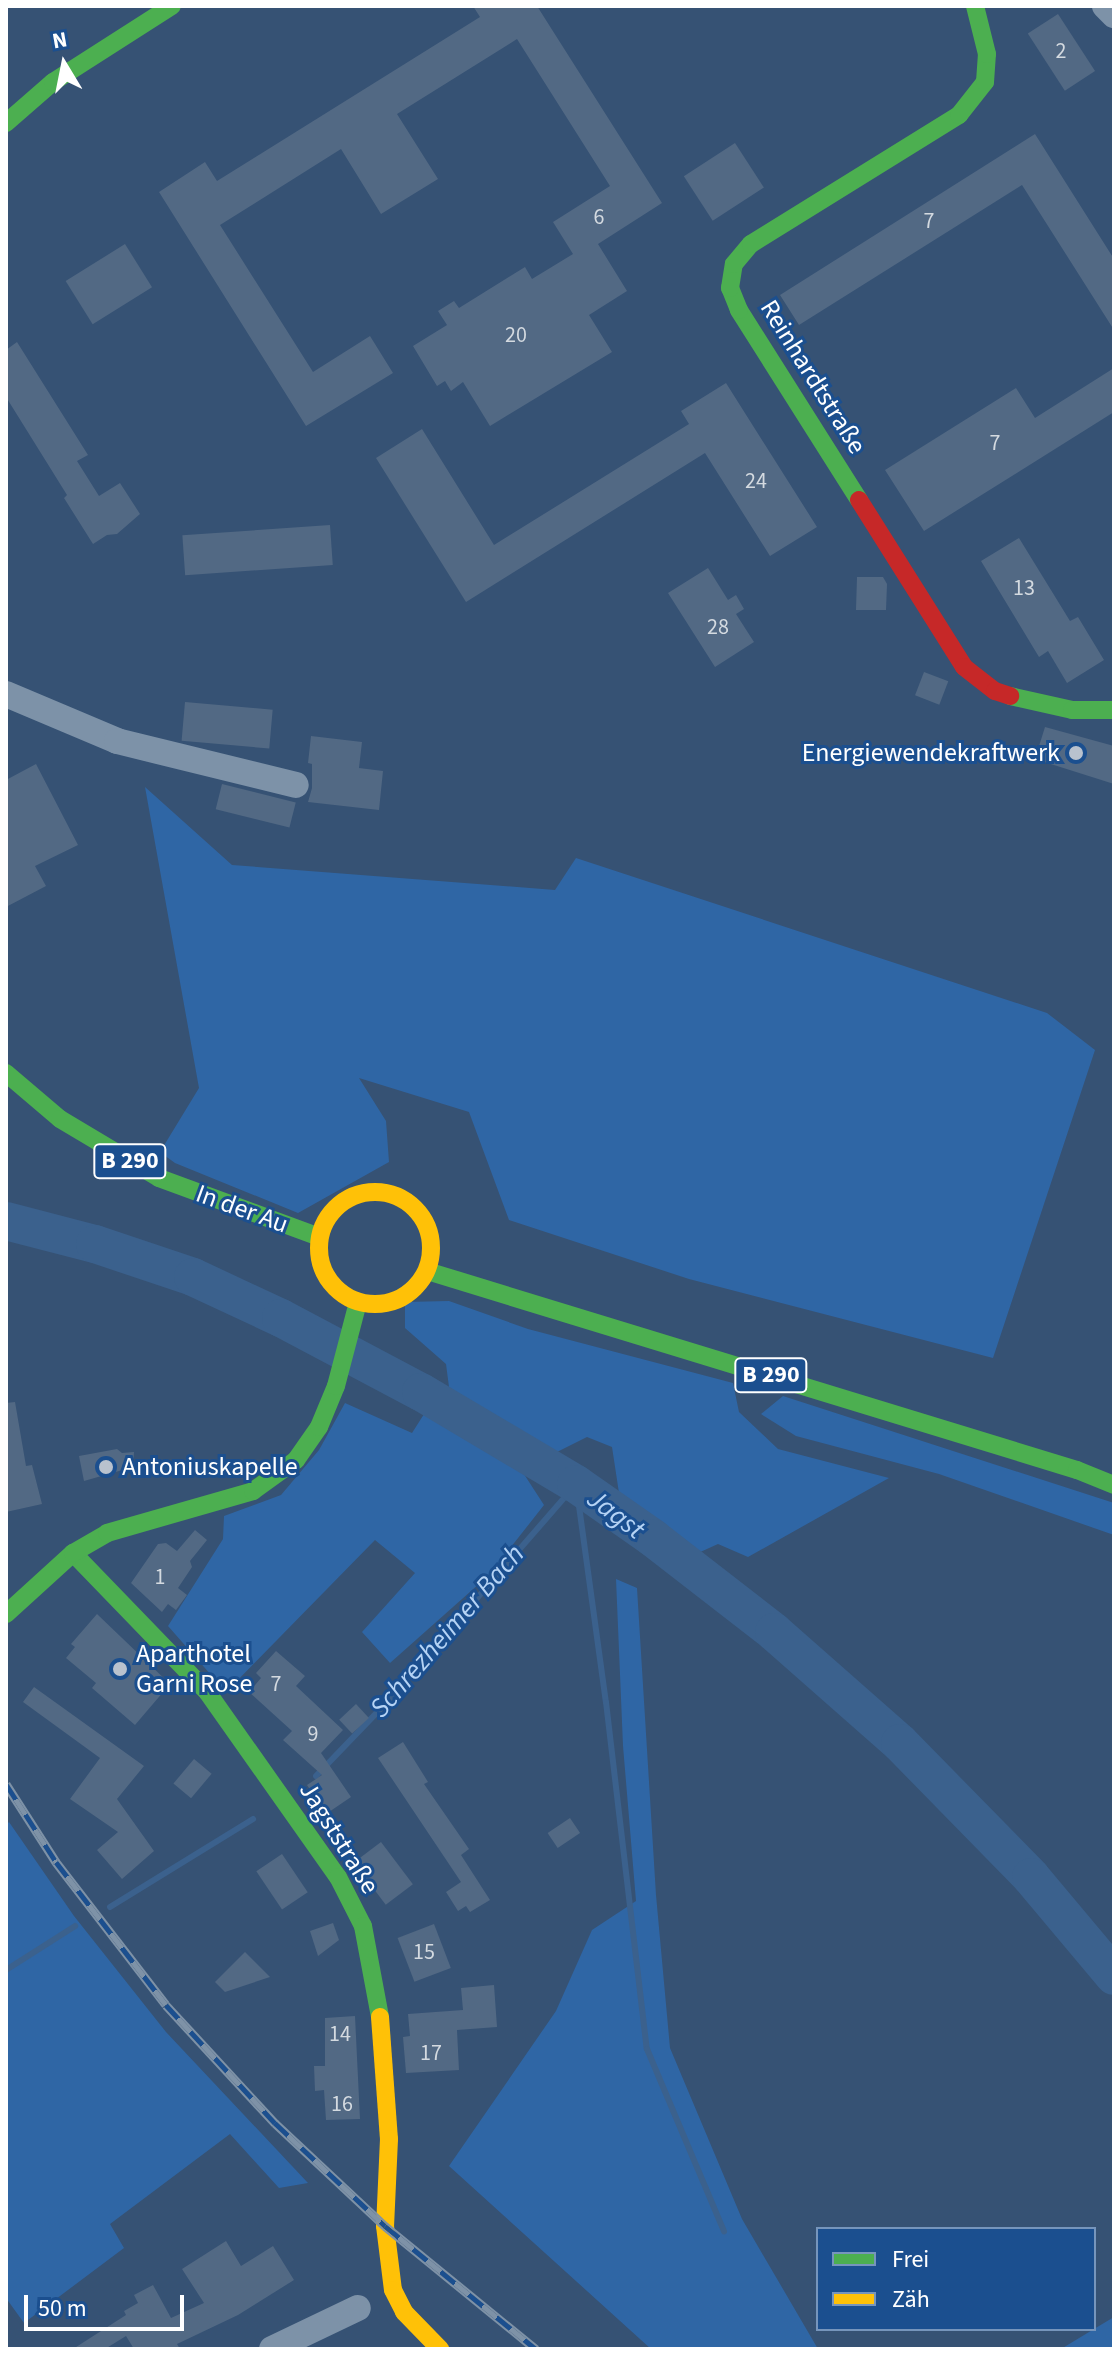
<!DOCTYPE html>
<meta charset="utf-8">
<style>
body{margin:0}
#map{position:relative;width:1120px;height:2355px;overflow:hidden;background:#365274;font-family:"Source Sans 3",sans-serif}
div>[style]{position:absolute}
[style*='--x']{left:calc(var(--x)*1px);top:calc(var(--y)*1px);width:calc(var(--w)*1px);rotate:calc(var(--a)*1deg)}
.green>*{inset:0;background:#2f66a5}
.stream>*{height:6px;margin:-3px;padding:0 3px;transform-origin:3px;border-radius:3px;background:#3b618d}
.river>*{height:38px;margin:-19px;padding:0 19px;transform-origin:19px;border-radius:19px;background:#3b618d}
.building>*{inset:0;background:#526984;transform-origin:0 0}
.street>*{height:26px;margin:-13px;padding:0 13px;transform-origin:13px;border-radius:13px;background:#7d92a8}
.fast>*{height:18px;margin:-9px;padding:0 9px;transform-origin:9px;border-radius:9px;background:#4caf50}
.slow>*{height:18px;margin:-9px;padding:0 9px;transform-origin:9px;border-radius:9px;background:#ffc107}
.slow>.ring{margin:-9px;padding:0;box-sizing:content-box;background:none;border:18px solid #ffc107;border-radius:50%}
.jam>*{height:18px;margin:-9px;padding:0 9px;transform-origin:9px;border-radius:9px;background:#c62828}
.rail>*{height:9px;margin-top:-4.5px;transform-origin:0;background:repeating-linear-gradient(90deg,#1b4f8f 0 18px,#7e92a7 0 36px);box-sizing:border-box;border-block:2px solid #7e92a7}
.dots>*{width:22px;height:22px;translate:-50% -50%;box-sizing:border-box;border:4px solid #1b4f8f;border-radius:50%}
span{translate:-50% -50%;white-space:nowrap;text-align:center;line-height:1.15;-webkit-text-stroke:6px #1b4f8f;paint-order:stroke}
.number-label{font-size:22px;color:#d4dae0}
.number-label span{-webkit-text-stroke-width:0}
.shield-label span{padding:2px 6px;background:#1b4f8f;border:2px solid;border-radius:6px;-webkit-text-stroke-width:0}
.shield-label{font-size:24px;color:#fff;font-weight:700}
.street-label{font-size:26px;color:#fff}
.poi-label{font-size:26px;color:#fff}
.right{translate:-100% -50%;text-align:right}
.left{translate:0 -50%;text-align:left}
.water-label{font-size:28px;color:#b5d3f5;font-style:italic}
.frame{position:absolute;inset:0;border:8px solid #fff;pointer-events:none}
.legend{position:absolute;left:816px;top:2227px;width:280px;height:104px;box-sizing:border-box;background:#1b4f8f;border:2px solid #7695bc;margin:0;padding:10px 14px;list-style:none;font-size:24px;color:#fff}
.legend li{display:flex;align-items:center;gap:16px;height:40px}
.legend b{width:40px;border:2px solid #7695bc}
.north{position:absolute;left:24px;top:24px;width:80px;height:80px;-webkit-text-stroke:6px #1b4f8f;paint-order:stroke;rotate:350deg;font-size:22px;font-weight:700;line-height:32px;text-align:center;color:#fff}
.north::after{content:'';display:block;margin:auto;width:28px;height:36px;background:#fff;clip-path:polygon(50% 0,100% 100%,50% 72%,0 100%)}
.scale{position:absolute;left:24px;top:2295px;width:160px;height:36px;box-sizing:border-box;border:4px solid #fff;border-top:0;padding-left:10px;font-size:24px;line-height:28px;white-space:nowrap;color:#fff;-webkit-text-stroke:6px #1b4f8f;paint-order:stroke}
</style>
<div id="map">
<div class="green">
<div style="clip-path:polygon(145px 787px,232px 865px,555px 890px,576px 858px,1047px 1013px,1095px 1050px,993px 1358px,689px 1279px,509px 1220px,469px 1112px,359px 1078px,386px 1121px,389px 1162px,298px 1213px,175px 1163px,160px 1152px,199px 1088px)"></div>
<div style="clip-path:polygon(449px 1301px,528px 1329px,733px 1383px,739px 1412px,778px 1449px,889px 1478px,748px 1557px,718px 1544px,687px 1558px,619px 1493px,612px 1447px,587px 1437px,549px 1456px,449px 1387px,446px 1364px,405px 1328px,405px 1302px)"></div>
<div style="clip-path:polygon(783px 1396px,1114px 1503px,1114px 1535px,939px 1474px,796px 1436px,761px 1414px)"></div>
<div style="clip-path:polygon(345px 1403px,412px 1433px,426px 1411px,520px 1468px,544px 1505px,489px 1575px,390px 1663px,362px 1632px,415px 1573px,375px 1540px,226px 1692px,168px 1626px,223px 1539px,224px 1516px,281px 1495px,319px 1450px)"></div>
<div style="clip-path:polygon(616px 1579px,637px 1588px,656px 1895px,670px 2048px,742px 2219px,818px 2349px,651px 2349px,449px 2166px,556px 2011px,592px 1930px,636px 1901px,623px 1746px)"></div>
<div style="clip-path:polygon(9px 1822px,74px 1916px,166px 2032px,308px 2183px,279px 2188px,230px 2134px,110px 2224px,124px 2248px,24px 2323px,6px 2298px,6px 1825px)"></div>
<div style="clip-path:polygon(1114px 2317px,1114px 2349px,1061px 2349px,1094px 2329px)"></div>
</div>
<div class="stream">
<div style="--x:576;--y:1484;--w:220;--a:82.2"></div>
<div style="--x:606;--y:1702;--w:349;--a:83.3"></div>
<div style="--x:647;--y:2049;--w:198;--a:67.1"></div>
<div style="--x:316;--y:1776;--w:100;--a:-46.2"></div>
<div style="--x:385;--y:1704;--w:291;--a:-49"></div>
<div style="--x:110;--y:1907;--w:168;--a:-31.6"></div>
<div style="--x:6;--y:1970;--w:82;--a:-32.5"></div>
</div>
<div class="river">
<div style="--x:6;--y:1221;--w:92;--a:14.5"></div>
<div style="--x:95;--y:1244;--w:103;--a:18.6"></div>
<div style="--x:193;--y:1277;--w:97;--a:25"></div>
<div style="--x:281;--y:1318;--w:158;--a:27.9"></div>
<div style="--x:421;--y:1392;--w:180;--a:30.7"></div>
<div style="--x:576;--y:1484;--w:94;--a:35"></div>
<div style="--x:653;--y:1538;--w:153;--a:37.8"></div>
<div style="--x:774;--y:1632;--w:168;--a:41.4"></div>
<div style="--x:900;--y:1743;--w:187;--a:45.6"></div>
<div style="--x:1031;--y:1877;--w:129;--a:50"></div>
</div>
<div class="building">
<div style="clip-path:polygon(473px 6px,537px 6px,662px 203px,598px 244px,627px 291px,589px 315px,612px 352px,490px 426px,463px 382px,451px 391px,445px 381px,437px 386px,413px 346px,447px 325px,438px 311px,454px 301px,459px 308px,525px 267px,532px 279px,573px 254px,553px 222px,610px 186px,517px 39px,397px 114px,438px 179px,381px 214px,341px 149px,220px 225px,313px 372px,370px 336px,393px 373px,306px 426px,159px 192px,205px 162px,217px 181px,480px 17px)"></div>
<div style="left:1058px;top:14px;width:68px;height:36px;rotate:57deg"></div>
<div style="clip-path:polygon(1035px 134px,1114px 259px,1114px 330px,1022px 185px,799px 325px,780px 295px)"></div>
<div style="left:735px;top:143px;width:53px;height:61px;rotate:57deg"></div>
<div style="left:125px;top:244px;width:51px;height:70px;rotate:58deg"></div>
<div style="clip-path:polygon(17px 342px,88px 455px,77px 461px,99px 496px,120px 483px,140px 514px,117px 534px,107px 535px,93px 544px,64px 498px,67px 495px,6px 397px,6px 350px)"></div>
<div style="clip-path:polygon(1114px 368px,1114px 412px,924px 531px,885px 470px,1016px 388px,1035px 418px)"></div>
<div style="clip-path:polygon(726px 383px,817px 527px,770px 556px,705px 453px,466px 602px,376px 458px,422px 429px,494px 545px,689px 424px,681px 411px)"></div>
<div style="left:330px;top:525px;width:40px;height:148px;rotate:86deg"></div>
<div style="clip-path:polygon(1019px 538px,1070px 621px,1078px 617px,1104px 660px,1067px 683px,1048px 651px,1039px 657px,981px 561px)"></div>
<div style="clip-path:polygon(708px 568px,728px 600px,736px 595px,744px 609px,736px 614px,754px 642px,715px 667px,668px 593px)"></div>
<div style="clip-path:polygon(857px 577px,883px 577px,887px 584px,886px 610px,856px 610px)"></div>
<div style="left:924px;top:672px;width:26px;height:25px;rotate:21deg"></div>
<div style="left:185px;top:702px;width:88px;height:39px;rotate:5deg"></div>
<div style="clip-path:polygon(1045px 727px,1114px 746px,1114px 784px,1035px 759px)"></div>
<div style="clip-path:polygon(311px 736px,362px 742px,359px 768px,383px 771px,379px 810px,308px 802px,312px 788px,312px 764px,308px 763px)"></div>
<div style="clip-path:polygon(36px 764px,78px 845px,35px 866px,46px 886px,6px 907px,6px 780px)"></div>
<div style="left:222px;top:784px;width:76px;height:26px;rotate:14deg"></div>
<div style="clip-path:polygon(15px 1402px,26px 1466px,32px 1465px,42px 1504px,6px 1512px,6px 1403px)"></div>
<div style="clip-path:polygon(117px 1449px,122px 1453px,134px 1452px,133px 1467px,84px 1481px,79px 1456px)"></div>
<div style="clip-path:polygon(195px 1530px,207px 1540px,190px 1561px,192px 1567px,178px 1588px,187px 1595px,176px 1610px,168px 1604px,162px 1612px,131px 1583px,158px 1544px,166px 1543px,177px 1551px)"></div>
<div style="clip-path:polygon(97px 1614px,170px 1684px,135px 1725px,92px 1688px,96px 1683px,66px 1658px,75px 1647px,71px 1644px)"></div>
<div style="clip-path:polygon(276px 1651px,305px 1676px,296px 1686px,343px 1730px,321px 1753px,351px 1797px,326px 1814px,307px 1785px,322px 1775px,283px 1740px,292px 1731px,249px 1692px,261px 1678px,256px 1673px)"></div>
<div style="clip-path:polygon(34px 1687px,144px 1766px,117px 1799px,154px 1851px,122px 1879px,97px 1850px,118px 1832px,70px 1799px,100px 1758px,23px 1702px)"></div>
<div style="left:356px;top:1704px;width:19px;height:23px;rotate:47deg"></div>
<div style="clip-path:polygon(403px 1742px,428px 1782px,424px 1784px,469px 1849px,461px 1855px,490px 1900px,470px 1912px,466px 1906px,458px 1911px,446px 1892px,461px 1882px,378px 1758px)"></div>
<div style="left:194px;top:1759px;width:23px;height:32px;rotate:40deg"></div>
<div style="left:570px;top:1818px;width:18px;height:27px;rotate:56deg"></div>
<div style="left:381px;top:1842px;width:53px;height:34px;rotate:53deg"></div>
<div style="left:282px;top:1854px;width:46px;height:31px;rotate:56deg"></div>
<div style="clip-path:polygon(333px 1923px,339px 1940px,318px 1956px,310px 1931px)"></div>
<div style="left:434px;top:1924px;width:47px;height:39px;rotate:69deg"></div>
<div style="clip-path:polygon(245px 1952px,270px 1977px,225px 1992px,215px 1982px)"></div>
<div style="clip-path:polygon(494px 1985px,497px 2027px,457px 2030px,459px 2070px,406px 2073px,403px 2037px,410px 2036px,408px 2014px,463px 2010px,461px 1988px)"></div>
<div style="clip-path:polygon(355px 2016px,360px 2119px,326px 2120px,324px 2090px,315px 2091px,314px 2066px,325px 2066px,325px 2018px)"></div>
<div style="clip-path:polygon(226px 2241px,241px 2266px,273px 2246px,294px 2280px,238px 2315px,177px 2344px,180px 2349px,134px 2349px,126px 2336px,105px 2349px,73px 2349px,126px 2315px,124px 2311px,138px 2303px,134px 2295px,153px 2285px,171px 2318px,204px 2303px,182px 2269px)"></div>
</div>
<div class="street">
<div style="--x:1105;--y:6;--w:13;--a:45"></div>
<div style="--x:6;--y:694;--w:121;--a:22.9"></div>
<div style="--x:117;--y:741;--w:184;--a:13.8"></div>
<div style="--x:272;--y:2349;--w:95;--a:-25.5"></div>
</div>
<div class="fast">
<div style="--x:6;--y:123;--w:62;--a:-41.1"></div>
<div style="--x:53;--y:82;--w:141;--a:-32.6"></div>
<div style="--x:859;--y:500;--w:225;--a:-122.3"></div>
<div style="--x:739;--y:310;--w:24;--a:-112"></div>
<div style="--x:730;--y:288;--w:24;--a:-81"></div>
<div style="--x:734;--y:264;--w:26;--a:-50"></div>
<div style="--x:751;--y:244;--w:245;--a:-31.8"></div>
<div style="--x:959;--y:115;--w:42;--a:-51.8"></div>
<div style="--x:985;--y:82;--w:28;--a:-86"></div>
<div style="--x:987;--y:54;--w:49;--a:-104"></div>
<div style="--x:1010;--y:696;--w:64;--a:12.7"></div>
<div style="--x:1072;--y:710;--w:42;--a:0"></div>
<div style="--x:6;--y:1073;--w:71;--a:40.4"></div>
<div style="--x:60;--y:1119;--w:115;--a:30.8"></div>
<div style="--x:159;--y:1178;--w:171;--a:20.2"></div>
<div style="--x:427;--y:1271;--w:680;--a:17.02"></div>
<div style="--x:1077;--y:1470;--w:40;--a:22"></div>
<div style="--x:73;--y:1553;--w:194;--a:46"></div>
<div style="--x:208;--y:1693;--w:225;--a:54.8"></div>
<div style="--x:338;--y:1877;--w:55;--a:63"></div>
<div style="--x:363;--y:1926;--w:93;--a:79.4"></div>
<div style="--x:6;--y:1614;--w:91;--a:-42.3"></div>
<div style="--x:73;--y:1553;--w:39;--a:-30"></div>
<div style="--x:107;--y:1533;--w:152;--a:-16"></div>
<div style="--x:253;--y:1491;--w:53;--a:-35.8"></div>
<div style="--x:296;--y:1460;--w:40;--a:-55.1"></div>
<div style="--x:319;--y:1427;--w:44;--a:-67.5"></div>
<div style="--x:336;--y:1386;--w:87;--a:-75.3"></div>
</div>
<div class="slow">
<div class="ring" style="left:319px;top:1192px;width:94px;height:94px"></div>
<div style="--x:380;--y:2017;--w:122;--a:85.8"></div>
<div style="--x:389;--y:2139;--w:87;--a:92.6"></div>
<div style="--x:385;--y:2226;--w:64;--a:82.9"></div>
<div style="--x:393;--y:2290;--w:25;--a:63"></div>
<div style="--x:404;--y:2312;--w:52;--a:45.8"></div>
</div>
<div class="jam">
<div style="--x:859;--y:500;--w:197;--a:57.8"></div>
<div style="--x:964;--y:667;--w:39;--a:38"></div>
<div style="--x:995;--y:691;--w:16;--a:18"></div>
</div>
<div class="rail">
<div style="--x:6;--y:1784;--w:93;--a:57.3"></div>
<div style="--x:56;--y:1862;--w:180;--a:52.4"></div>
<div style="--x:166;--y:2005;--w:161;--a:47.3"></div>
<div style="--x:275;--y:2123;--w:151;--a:43.1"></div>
<div style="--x:385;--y:2226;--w:195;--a:39.2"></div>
</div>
<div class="dots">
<div style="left:1076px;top:753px;background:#b9c2ce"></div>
<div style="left:106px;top:1467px;background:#b9c2ce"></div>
<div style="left:120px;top:1669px;background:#b9c2ce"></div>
</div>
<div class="number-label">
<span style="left:1061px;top:52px">2</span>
<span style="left:599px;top:218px">6</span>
<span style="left:929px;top:222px">7</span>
<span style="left:516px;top:336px">20</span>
<span style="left:995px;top:444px">7</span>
<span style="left:756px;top:482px">24</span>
<span style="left:1024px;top:589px">13</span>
<span style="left:718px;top:628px">28</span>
<span style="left:160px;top:1578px">1</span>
<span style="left:276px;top:1685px">7</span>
<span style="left:313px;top:1735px">9</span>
<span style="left:424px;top:1953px">15</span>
<span style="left:340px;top:2035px">14</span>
<span style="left:431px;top:2054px">17</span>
<span style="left:342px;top:2105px">16</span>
</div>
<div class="shield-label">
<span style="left:130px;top:1161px">B 290</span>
<span style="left:771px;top:1375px">B 290</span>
</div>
<div class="street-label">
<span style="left:813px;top:377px;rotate:58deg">Reinhardtstraße</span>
<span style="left:242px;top:1209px;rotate:20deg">In der Au</span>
<span style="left:339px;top:1838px;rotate:58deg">Jagststraße</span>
</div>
<div class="poi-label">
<span class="right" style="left:1060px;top:753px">Energiewendekraftwerk</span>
<span class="left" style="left:122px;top:1467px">Antoniuskapelle</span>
<span class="left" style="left:136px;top:1669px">Aparthotel<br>Garni Rose</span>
</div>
<div class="water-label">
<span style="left:616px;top:1514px;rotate:37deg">Jagst</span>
<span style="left:447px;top:1631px;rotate:-49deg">Schrezheimer Bach</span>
</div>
<div class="frame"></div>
<ul class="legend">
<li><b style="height:10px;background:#4caf50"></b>Frei</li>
<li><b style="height:10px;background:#ffc107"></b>Zäh</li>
</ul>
<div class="north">N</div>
<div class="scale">50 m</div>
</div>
